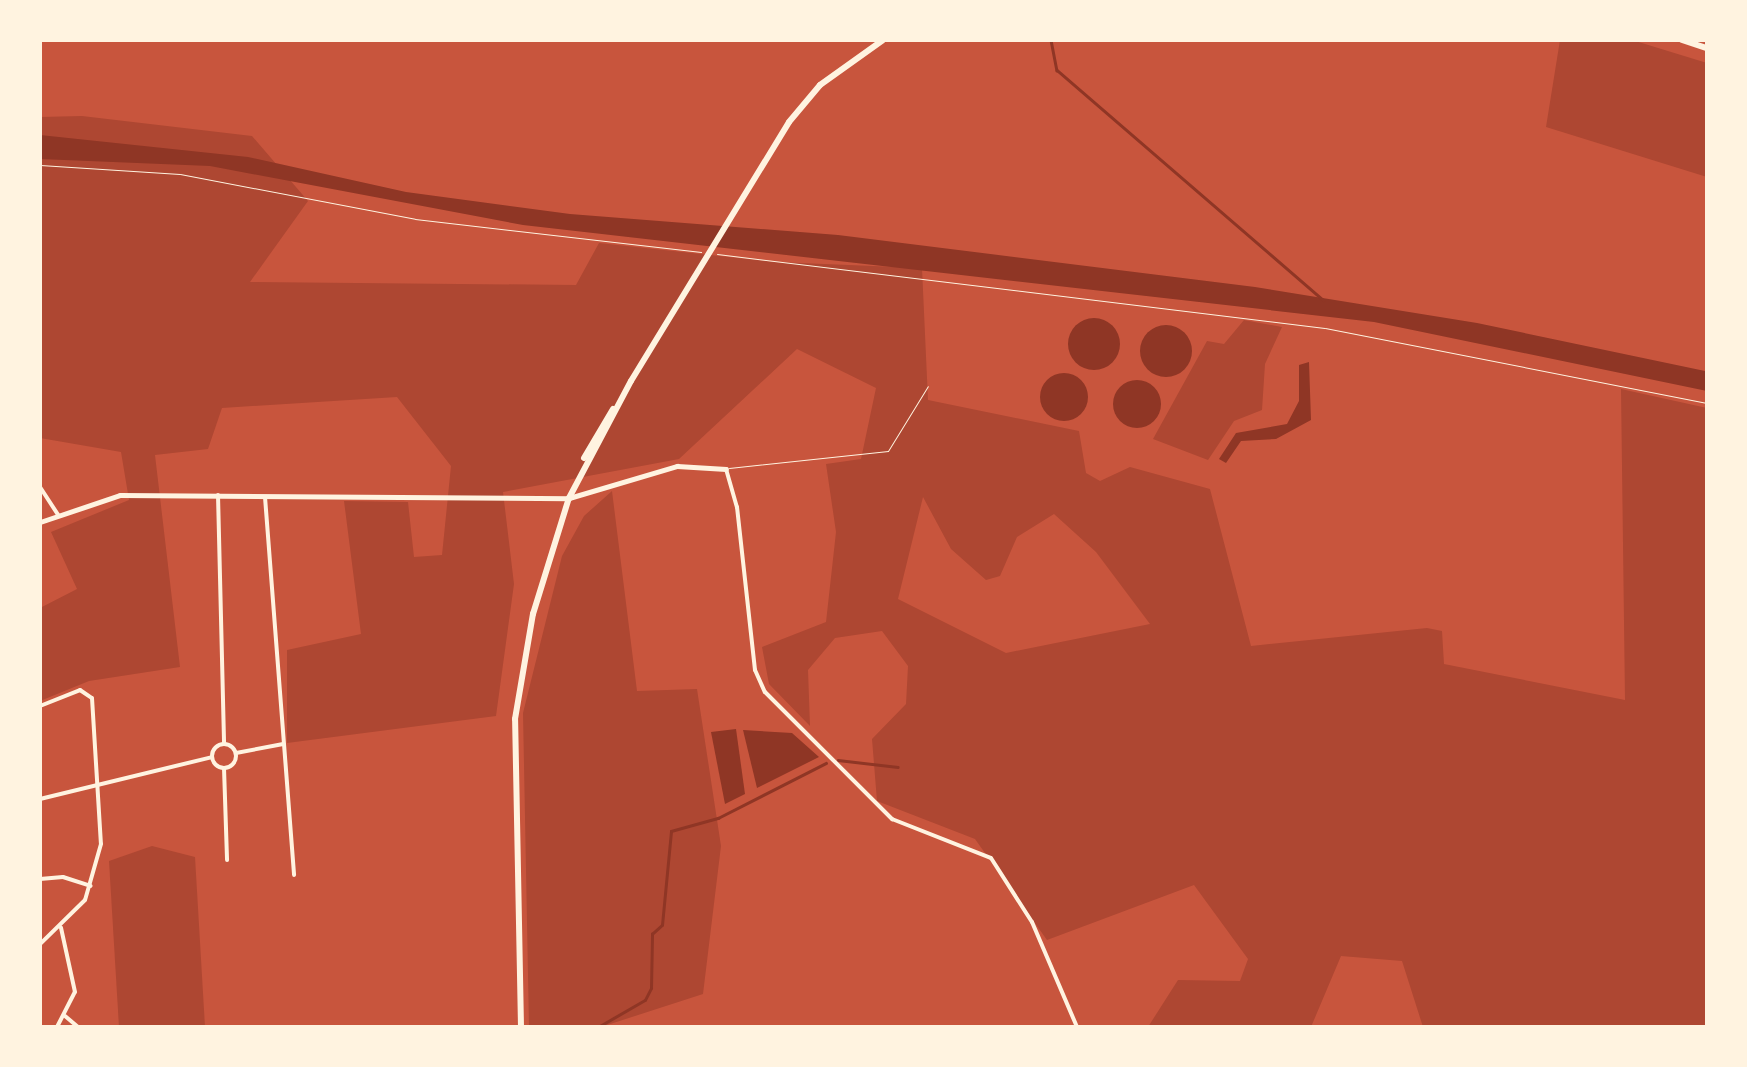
<!DOCTYPE html>
<style>
body{margin:0}
#map{position:relative;width:1747px;height:1067px;overflow:hidden;background:#c8553d;font-family:"IBM Plex Serif",serif}
div>[style]{position:absolute}
[style*='--x']{left:calc(var(--x)*1px);top:calc(var(--y)*1px);width:calc(var(--w)*1px);rotate:calc(var(--a)*1deg)}
.green>*{inset:0;background:#ae4732}
.water>*{inset:0;background:#8f3625}
.round{border-radius:50%}
.stream>*{height:2.5px;margin:-1.25px;padding:0 1.25px;transform-origin:1.25px;border-radius:1.25px;background:#8f3625}
.path>*{height:1px;margin:-0.5px;padding:0 0.5px;transform-origin:0.5px;border-radius:0.5px;background:#fff3e0}
.service>*{height:1px;margin:-0.5px;padding:0 0.5px;transform-origin:0.5px;border-radius:0.5px;background:#fff3e0}
.minor>*{height:4px;margin:-2px;padding:0 2px;transform-origin:2px;border-radius:2px;background:#fff3e0}
.minor>.ring{margin:-2px;padding:0;box-sizing:content-box;background:none;border:4px solid #fff3e0;border-radius:50%}
.tertiary>*{height:5px;margin:-2.5px;padding:0 2.5px;transform-origin:2.5px;border-radius:2.5px;background:#fff3e0}
.primary>*{height:6px;margin:-3px;padding:0 3px;transform-origin:3px;border-radius:3px;background:#fff3e0}
span{translate:-50% -50%;white-space:nowrap;text-align:center;line-height:1.15;-webkit-text-stroke:8px #fff3e0;paint-order:stroke}
.frame{position:absolute;inset:0;border:42px solid #fff3e0;pointer-events:none}
</style>
<div id="map">
<div class="green">
<div style="clip-path:polygon(1560px 40px,1632px 40px,1707px 63px,1707px 177px,1546px 127px)"></div>
<div style="clip-path:polygon(evenodd,82px 116px,252px 136px,308px 201px,250px 282px,576px 285px,599px 243px,775px 262px,922px 268px,928px 400px,1079px 431px,1086px 473px,1100px 481px,1130px 467px,1210px 489px,1251px 646px,1427px 628px,1442px 631px,1444px 664px,1625px 700px,1621px 389px,1707px 408px,1707px 1027px,1423px 1027px,1402px 961px,1341px 956px,1311px 1027px,1148px 1027px,1178px 980px,1240px 981px,1248px 959px,1194px 885px,1047px 940px,975px 839px,877px 801px,872px 739px,906px 704px,908px 666px,882px 631px,835px 638px,808px 670px,810px 726px,769px 684px,762px 647px,826px 622px,836px 532px,826px 464px,861px 459px,876px 388px,797px 349px,679px 459px,503px 492px,514px 584px,496px 716px,287px 743px,287px 650px,361px 634px,344px 501px,408px 502px,414px 557px,442px 555px,451px 466px,397px 397px,222px 408px,208px 449px,155px 455px,180px 667px,89px 681px,40px 701px,40px 608px,77px 589px,51px 532px,129px 500px,121px 452px,40px 438px,40px 117px,82px 116px,923px 497px,951px 549px,986px 580px,1000px 576px,1017px 537px,1054px 514px,1096px 552px,1150px 624px,1006px 653px,898px 599px,923px 497px)"></div>
<div style="clip-path:polygon(1244px 320px,1282px 327px,1265px 364px,1262px 410px,1234px 421px,1208px 460px,1153px 439px,1207px 341px,1224px 344px)"></div>
<div style="clip-path:polygon(612px 491px,637px 691px,697px 689px,721px 846px,703px 994px,601px 1027px,529px 1027px,523px 713px,562px 556px,584px 516px)"></div>
<div style="clip-path:polygon(152px 846px,195px 857px,205px 1027px,119px 1027px,109px 861px)"></div>
</div>
<div class="water">
<div style="clip-path:polygon(40px 135px,248px 157px,406px 192px,570px 214px,838px 235px,1255px 287px,1477px 323px,1705px 371px,1707px 391px,1374px 322px,523px 225px,210px 166px,40px 159px)"></div>
<div class="round" style="left:1068px;top:318px;width:52px;height:52px"></div>
<div class="round" style="left:1140px;top:325px;width:52px;height:52px"></div>
<div style="clip-path:polygon(1309px 362px,1311px 420px,1276px 439px,1241px 441px,1226px 463px,1219px 459px,1236px 433px,1287px 424px,1299px 401px,1299px 365px)"></div>
<div class="round" style="left:1040px;top:373px;width:48px;height:48px"></div>
<div class="round" style="left:1113px;top:380px;width:48px;height:48px"></div>
<div style="clip-path:polygon(736px 729px,745px 794px,725px 804px,711px 732px)"></div>
<div style="clip-path:polygon(743px 730px,792px 733px,819px 757px,757px 788px)"></div>
</div>
<div class="stream">
<div style="--x:1051;--y:40;--w:31;--a:79"></div>
<div style="--x:1057;--y:70;--w:352;--a:40.8"></div>
<div style="--x:838;--y:760;--w:60;--a:6.7"></div>
<div style="--x:598;--y:1027;--w:54;--a:-29.9"></div>
<div style="--x:645;--y:1000;--w:13;--a:-63"></div>
<div style="--x:651;--y:988;--w:54;--a:-88.9"></div>
<div style="--x:652;--y:934;--w:13;--a:-42"></div>
<div style="--x:662;--y:925;--w:94;--a:-84.5"></div>
<div style="--x:671;--y:831;--w:49;--a:-15.5"></div>
<div style="--x:718;--y:818;--w:121;--a:-27"></div>
</div>
<div class="path">
<div style="--x:40;--y:165;--w:140;--a:3.7"></div>
<div style="--x:180;--y:174;--w:239;--a:10.8"></div>
<div style="--x:415;--y:219;--w:288;--a:6.6"></div>
<div style="--x:717;--y:254;--w:612;--a:6.94"></div>
<div style="--x:1325;--y:328;--w:389;--a:11.1"></div>
</div>
<div class="service">
<div style="--x:729;--y:468;--w:160;--a:-6.1"></div>
<div style="--x:888;--y:451;--w:76;--a:-58.4"></div>
</div>
<div class="minor">
<div style="--x:726;--y:469;--w:40;--a:74"></div>
<div style="--x:737;--y:507;--w:164;--a:83.7"></div>
<div style="--x:755;--y:670;--w:24;--a:66"></div>
<div style="--x:765;--y:692;--w:180;--a:45"></div>
<div style="--x:892;--y:819;--w:106;--a:21.5"></div>
<div style="--x:991;--y:858;--w:76;--a:57.4"></div>
<div style="--x:1032;--y:922;--w:114;--a:66.8"></div>
<div style="--x:40;--y:487;--w:33;--a:57"></div>
<div style="--x:218;--y:495;--w:248;--a:88.6"></div>
<div style="--x:265;--y:497;--w:379;--a:85.6"></div>
<div style="--x:40;--y:706;--w:43;--a:-21.8"></div>
<div style="--x:80;--y:690;--w:14;--a:34"></div>
<div style="--x:92;--y:698;--w:146;--a:86.5"></div>
<div style="--x:101;--y:844;--w:58;--a:105.9"></div>
<div style="--x:85;--y:900;--w:63;--a:135.6"></div>
<div class="ring" style="left:212px;top:744px;width:20px;height:20px"></div>
<div style="--x:236;--y:753;--w:48;--a:-10.8"></div>
<div style="--x:224;--y:768;--w:92;--a:88.1"></div>
<div style="--x:40;--y:799;--w:177;--a:-13.7"></div>
<div style="--x:40;--y:879;--w:23;--a:-5"></div>
<div style="--x:63;--y:877;--w:29;--a:18"></div>
<div style="--x:65;--y:1016;--w:17;--a:40"></div>
<div style="--x:57;--y:1027;--w:39;--a:-63"></div>
<div style="--x:75;--y:992;--w:66;--a:-102.3"></div>
</div>
<div class="tertiary">
<div style="--x:40;--y:522;--w:84;--a:-18.6"></div>
<div style="--x:120;--y:495;--w:449;--a:0.4"></div>
<div style="--x:569;--y:498;--w:113;--a:-16.5"></div>
<div style="--x:677;--y:466;--w:49;--a:3.5"></div>
</div>
<div class="primary">
<div style="--x:1682;--y:40;--w:26;--a:18"></div>
<div style="--x:584;--y:458;--w:57;--a:-59.4"></div>
<div style="--x:521;--y:1027;--w:308;--a:-91.1"></div>
<div style="--x:515;--y:719;--w:107;--a:-80.3"></div>
<div style="--x:533;--y:614;--w:121;--a:-72.8"></div>
<div style="--x:569;--y:498;--w:132;--a:-62.1"></div>
<div style="--x:631;--y:381;--w:303;--a:-58.6"></div>
<div style="--x:789;--y:122;--w:48;--a:-50"></div>
<div style="--x:820;--y:85;--w:77;--a:-35.5"></div>
</div>
<div class="frame"></div>
</div>
